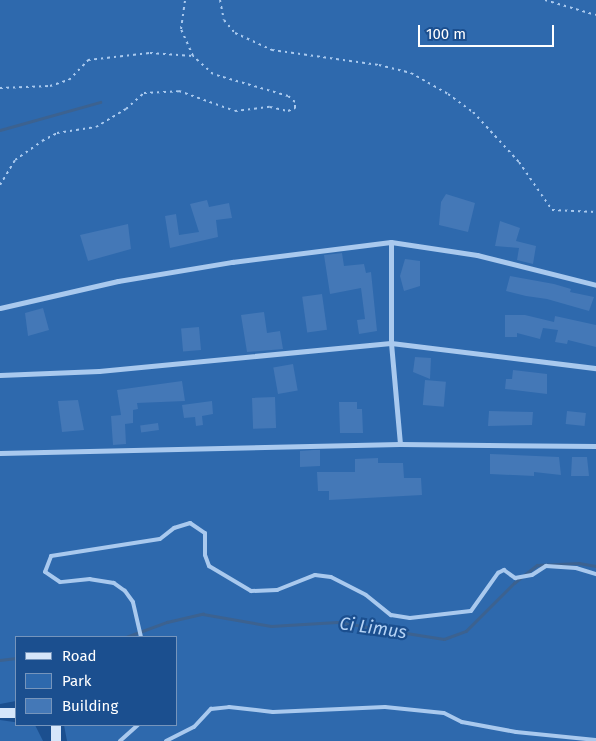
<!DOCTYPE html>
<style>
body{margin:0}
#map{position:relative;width:596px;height:741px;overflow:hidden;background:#1b4f8f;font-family:"Fira Sans",sans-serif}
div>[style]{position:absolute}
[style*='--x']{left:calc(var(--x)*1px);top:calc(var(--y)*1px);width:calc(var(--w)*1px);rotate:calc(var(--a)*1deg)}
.green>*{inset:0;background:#2e69ad}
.stream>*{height:2.5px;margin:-1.25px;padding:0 1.25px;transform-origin:1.25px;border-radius:1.25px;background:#3c6290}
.building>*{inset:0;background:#4478b7;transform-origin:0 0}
.path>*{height:2px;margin-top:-1px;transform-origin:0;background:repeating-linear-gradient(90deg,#a9c9ee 0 2.5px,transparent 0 6.5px)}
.lane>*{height:4px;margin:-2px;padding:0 2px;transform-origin:2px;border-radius:2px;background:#a9c9ee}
.street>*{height:5px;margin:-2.5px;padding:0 2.5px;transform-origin:2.5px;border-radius:2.5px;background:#a9c9ee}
.secondary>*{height:10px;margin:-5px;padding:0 5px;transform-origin:5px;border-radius:5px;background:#d6e6fa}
span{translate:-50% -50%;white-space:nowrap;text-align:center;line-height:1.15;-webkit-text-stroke:4.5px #1b4f8f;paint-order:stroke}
.water-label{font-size:18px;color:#b5d3f5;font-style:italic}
.legend{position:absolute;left:15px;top:636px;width:162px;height:90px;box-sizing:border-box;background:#1b4f8f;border:1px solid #7695bc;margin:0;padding:6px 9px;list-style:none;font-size:15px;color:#fff}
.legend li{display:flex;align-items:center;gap:10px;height:25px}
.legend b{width:25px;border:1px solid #7695bc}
.scale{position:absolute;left:418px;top:25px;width:136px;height:22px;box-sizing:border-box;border:2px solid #fff;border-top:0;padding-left:6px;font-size:15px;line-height:18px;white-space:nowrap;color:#fff;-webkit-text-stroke:4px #1b4f8f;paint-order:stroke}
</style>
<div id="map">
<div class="green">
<div style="clip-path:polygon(0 0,596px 0,596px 741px,67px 741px,64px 725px,176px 725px,176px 637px,16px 637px,16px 701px,0 704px)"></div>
<div style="clip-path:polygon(0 720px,35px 725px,43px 741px,0 741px)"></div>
</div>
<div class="stream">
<div style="--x:0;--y:130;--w:104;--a:-15.6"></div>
<div style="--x:126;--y:637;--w:44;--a:-20.1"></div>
<div style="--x:167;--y:622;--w:37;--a:-13"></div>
<div style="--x:203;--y:614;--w:69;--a:10"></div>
<div style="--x:271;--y:626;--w:66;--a:-3.5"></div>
<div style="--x:337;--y:622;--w:108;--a:9"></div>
<div style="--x:444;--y:639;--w:23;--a:-20"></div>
<div style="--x:466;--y:631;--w:68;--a:-45"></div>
<div style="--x:514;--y:583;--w:29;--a:-38"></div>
<div style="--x:537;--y:565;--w:42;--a:-2.7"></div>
<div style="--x:579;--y:563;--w:17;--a:10"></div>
<div style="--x:0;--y:660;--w:16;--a:-7"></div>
</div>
<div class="building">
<div style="clip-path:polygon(446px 194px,475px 203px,468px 232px,439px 225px,441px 202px)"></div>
<div style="clip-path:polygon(207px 200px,209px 207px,229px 203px,232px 218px,216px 220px,218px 237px,170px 248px,165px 216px,176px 214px,179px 235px,199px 232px,190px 204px)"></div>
<div style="clip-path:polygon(500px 221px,520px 228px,516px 241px,536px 246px,533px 264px,517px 260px,519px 248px,495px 246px)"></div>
<div style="clip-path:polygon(128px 224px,131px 249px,88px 261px,80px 235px)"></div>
<div style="clip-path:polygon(342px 253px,344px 266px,364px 264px,366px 273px,371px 272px,377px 331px,359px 334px,357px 320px,365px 319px,361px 288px,330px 294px,324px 255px)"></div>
<div style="clip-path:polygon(405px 259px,420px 261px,420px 286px,404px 291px,400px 276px)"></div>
<div style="clip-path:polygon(510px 276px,554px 284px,571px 289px,570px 292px,594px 297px,589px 311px,547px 299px,526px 296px,506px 291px)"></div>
<div style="left:322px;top:294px;width:36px;height:20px;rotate:82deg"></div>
<div style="clip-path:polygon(43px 308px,49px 330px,28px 336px,25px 313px)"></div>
<div style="clip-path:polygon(264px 312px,267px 333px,280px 331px,283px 349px,247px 352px,241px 315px)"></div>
<div style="clip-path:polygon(505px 315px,525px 315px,554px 322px,555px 316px,596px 325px,596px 347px,568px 340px,567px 344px,555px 342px,558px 330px,543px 328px,540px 339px,517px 333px,517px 337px,505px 337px)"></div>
<div style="left:199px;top:327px;width:23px;height:18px;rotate:85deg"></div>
<div style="clip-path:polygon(415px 357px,431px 358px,430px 379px,413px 372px)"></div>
<div style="left:293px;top:364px;width:27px;height:20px;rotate:80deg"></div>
<div style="clip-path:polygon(513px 370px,547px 374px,547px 394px,505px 389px,506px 379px,512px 379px)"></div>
<div style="left:425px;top:380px;width:21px;height:25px;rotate:5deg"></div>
<div style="clip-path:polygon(182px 381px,185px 401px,137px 403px,138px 409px,133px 410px,133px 423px,125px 424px,126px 444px,113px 445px,111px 416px,121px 415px,117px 390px)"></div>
<div style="left:275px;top:397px;width:31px;height:23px;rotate:88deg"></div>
<div style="clip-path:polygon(78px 400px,84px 430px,62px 432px,58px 401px)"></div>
<div style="clip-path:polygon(212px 401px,213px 414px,202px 416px,203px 425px,196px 426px,195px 417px,184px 418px,182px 405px)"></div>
<div style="clip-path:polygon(339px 402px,357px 402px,357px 409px,362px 409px,363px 433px,340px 433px)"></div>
<div style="clip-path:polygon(489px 411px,533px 412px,532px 425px,488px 426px)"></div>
<div style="left:567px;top:411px;width:19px;height:13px;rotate:6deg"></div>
<div style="left:158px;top:423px;width:7px;height:18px;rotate:82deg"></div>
<div style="clip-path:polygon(313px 450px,320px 450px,320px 466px,300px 467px,300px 451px)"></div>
<div style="clip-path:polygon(490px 454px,559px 457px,561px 475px,534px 472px,534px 476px,490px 474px)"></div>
<div style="clip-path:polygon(572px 457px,587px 457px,589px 476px,571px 476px)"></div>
<div style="clip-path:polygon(378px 458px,378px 463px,403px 463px,404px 478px,421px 478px,422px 495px,329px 500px,329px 491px,318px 491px,317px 472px,355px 472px,355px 459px)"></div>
</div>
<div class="path">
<div style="--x:220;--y:0;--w:20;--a:79"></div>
<div style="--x:224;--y:20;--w:17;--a:50"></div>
<div style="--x:235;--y:33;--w:41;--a:24.7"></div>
<div style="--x:272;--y:50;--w:108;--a:8"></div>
<div style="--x:379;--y:65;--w:33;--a:14"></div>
<div style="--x:411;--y:73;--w:43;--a:29.6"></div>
<div style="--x:448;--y:94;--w:31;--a:36"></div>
<div style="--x:473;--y:112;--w:68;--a:47.4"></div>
<div style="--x:519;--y:162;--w:58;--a:55.5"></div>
<div style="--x:552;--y:210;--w:44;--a:2.6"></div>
<div style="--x:545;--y:0;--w:53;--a:16.4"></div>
<div style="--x:0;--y:88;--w:50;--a:-2.3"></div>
<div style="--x:50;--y:86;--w:20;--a:-18"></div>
<div style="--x:69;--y:80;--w:28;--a:-46"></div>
<div style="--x:88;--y:60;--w:62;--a:-6.4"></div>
<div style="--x:150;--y:53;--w:43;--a:4"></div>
<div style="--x:0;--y:185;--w:29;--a:-59"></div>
<div style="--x:15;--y:160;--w:33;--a:-35"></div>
<div style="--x:42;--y:141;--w:17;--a:-28"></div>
<div style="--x:57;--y:133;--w:39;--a:-9"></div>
<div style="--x:96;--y:127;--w:35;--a:-31"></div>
<div style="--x:126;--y:109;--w:24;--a:-42"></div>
<div style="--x:144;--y:93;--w:35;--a:-3"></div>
<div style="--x:179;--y:91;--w:59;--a:19.7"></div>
<div style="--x:235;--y:111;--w:35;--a:-7"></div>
<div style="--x:270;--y:107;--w:18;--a:13"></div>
<div style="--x:288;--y:111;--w:8;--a:-23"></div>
<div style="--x:295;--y:108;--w:6;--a:-90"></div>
<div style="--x:295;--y:102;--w:9;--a:-139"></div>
<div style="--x:288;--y:96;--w:78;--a:-163.7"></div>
<div style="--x:213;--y:74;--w:27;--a:-138"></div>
<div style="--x:193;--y:56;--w:30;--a:-114"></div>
<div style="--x:181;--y:29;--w:29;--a:-82"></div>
</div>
<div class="lane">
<div style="--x:141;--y:637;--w:36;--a:-103"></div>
<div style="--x:133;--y:602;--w:14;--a:-126"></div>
<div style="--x:125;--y:591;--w:14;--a:-144"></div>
<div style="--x:114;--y:583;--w:24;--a:-171"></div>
<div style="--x:90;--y:579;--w:30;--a:174"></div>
<div style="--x:60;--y:582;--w:18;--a:-146"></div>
<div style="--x:45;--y:572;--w:17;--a:-69"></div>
<div style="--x:51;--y:556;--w:110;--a:-8.9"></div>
<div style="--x:160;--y:539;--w:18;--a:-38"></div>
<div style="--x:174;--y:528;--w:17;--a:-17"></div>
<div style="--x:190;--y:523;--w:18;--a:34"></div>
<div style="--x:205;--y:533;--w:22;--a:90"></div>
<div style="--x:205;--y:555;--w:12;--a:70"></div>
<div style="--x:209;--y:566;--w:49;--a:30.8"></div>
<div style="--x:251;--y:591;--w:26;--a:-2"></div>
<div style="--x:277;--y:590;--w:41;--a:-21.5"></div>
<div style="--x:315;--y:575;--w:16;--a:7"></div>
<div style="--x:331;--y:577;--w:39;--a:27"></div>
<div style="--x:366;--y:595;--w:32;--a:39"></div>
<div style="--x:391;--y:615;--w:19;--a:9"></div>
<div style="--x:410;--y:618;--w:61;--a:-6.5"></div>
<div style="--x:471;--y:611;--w:47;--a:-54.6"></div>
<div style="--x:498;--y:573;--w:7;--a:-27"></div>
<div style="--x:504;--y:570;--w:14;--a:36"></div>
<div style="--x:515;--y:578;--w:17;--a:-10"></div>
<div style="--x:532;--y:575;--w:17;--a:-33"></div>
<div style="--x:546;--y:566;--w:30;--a:4"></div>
<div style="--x:576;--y:568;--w:21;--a:17"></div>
<div style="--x:120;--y:741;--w:24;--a:-42"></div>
<div style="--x:166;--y:741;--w:31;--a:-27"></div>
<div style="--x:194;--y:727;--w:25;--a:-47"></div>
<div style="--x:211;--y:709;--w:18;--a:-6"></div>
<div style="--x:229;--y:707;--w:44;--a:6.5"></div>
<div style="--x:273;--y:712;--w:112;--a:-2.6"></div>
<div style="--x:385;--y:707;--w:59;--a:5.8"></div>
<div style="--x:444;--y:713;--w:20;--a:27"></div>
<div style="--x:462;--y:722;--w:55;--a:10.5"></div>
<div style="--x:516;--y:732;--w:80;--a:5.7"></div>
</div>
<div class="street">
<div style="--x:391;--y:242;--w:101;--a:90"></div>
<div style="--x:391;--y:343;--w:101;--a:84.9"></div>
<div style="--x:400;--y:444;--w:196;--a:0.6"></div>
<div style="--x:0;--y:308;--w:121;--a:-12.9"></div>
<div style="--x:118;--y:281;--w:116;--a:-9.5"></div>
<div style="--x:232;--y:262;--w:160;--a:-7.2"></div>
<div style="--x:391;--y:242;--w:87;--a:8.6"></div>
<div style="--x:477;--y:255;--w:123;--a:14.1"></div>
<div style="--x:0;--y:375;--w:99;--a:-2.3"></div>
<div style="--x:99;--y:371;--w:293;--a:-5.5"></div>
<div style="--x:391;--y:343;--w:207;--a:7"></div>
<div style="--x:0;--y:453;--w:400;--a:-1.3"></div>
</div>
<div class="secondary">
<div style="--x:0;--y:713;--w:16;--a:0"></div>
<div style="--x:56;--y:725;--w:16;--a:90"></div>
</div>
<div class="water-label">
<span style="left:373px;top:628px;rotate:8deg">Ci Limus</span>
</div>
<ul class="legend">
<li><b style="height:6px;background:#d6e6fa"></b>Road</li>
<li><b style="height:14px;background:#2e69ad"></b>Park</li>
<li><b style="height:14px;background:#4478b7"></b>Building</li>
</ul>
<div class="scale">100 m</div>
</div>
